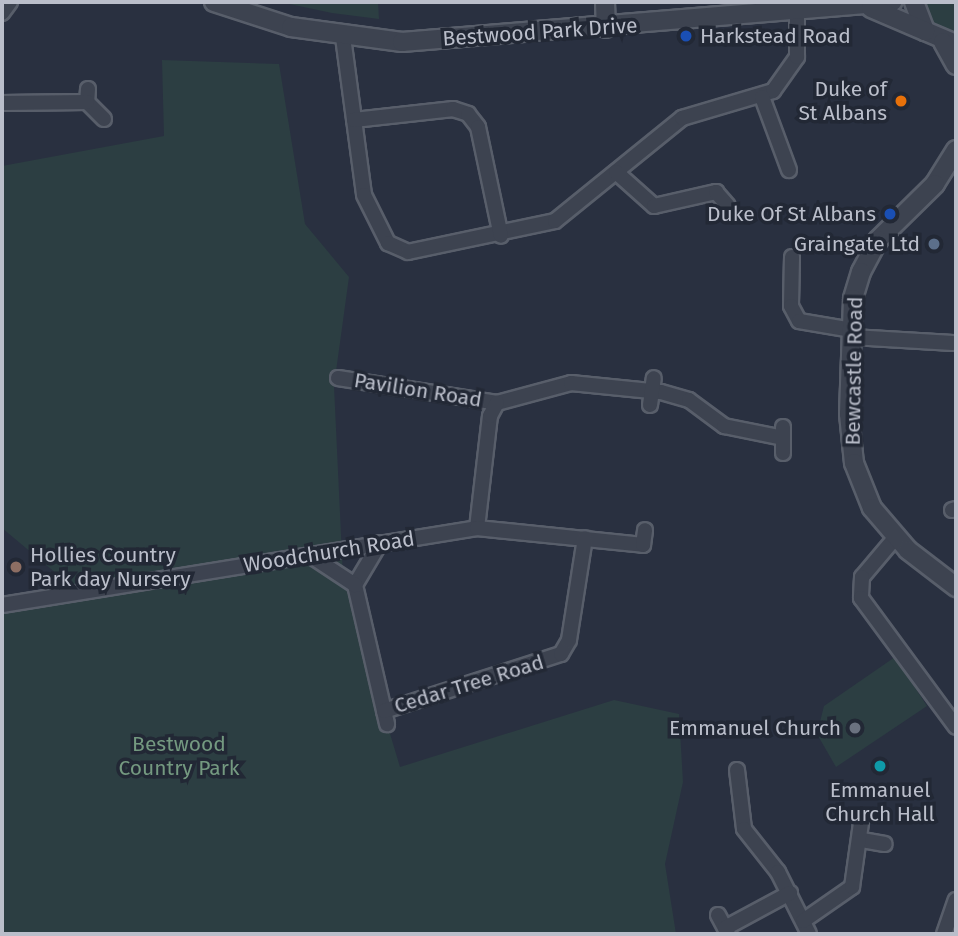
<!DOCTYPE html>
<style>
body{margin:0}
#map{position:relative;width:958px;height:936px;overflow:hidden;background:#293040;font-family:"Fira Sans",sans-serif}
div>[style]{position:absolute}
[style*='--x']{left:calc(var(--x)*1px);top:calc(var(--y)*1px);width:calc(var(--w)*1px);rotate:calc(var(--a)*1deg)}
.green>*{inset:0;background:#2c3e42}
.roads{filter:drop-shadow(2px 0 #585e6a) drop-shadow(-2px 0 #585e6a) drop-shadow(0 2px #585e6a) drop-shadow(0 -2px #585e6a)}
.minor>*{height:14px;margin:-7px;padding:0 7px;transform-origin:7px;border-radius:7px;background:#3d4350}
.tertiary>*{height:18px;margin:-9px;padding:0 9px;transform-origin:9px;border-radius:9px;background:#3d4350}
.dots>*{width:19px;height:19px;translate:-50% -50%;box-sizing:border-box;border:4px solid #222835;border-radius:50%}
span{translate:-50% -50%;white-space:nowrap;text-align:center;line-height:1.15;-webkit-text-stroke:7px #222835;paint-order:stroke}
.street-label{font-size:21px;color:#babeca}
.poi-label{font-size:21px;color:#babeca}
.left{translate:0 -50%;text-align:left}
.right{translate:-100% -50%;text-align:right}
.park-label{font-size:21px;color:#749980}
.frame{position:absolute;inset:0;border:4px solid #babeca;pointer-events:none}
</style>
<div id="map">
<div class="green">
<div style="clip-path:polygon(280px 2px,378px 2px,379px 19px,332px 13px)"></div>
<div style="clip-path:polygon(922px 2px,956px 2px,956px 38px,932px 28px)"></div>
<div style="clip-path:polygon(162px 60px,279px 64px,305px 224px,349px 277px,334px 386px,343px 577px,400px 767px,614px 700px,679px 714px,683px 782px,665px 864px,676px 934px,2px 934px,2px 613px,66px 602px,63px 579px,2px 528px,2px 166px,164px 136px)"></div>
<div style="clip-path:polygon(895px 657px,927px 706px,836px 767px,817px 734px,824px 706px)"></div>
</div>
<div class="roads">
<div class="minor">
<div style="--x:2;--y:13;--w:14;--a:-54"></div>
<div style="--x:343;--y:37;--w:159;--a:82.4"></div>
<div style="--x:364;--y:195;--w:54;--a:63.4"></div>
<div style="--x:388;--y:243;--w:22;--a:24"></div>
<div style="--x:408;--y:252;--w:150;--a:-11.9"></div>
<div style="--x:555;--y:221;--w:164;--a:-39"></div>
<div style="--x:682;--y:118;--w:95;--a:-16.5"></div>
<div style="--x:773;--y:91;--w:42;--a:-54.8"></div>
<div style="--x:797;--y:57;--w:44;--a:-90"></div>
<div style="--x:88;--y:89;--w:13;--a:94"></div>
<div style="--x:87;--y:102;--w:24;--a:45"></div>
<div style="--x:762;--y:97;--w:78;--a:69.7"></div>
<div style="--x:2;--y:103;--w:85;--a:-0.7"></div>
<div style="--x:354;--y:120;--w:100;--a:-6.3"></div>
<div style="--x:453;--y:109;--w:16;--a:18"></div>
<div style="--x:468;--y:114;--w:16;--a:52"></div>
<div style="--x:478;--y:127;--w:111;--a:78.1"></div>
<div style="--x:616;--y:172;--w:51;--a:41.8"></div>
<div style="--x:654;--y:206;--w:64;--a:-12.7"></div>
<div style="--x:716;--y:192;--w:18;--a:49"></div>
<div style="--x:792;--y:257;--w:49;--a:91.2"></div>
<div style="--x:791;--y:306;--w:17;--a:62"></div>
<div style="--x:799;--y:321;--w:54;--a:9.6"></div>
<div style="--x:852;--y:337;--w:101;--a:3.4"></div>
<div style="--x:338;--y:378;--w:161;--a:8.9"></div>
<div style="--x:497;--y:403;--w:77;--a:-15.1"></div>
<div style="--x:571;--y:383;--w:90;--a:5.7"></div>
<div style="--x:661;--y:392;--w:29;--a:16"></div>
<div style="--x:689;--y:400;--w:44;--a:36.6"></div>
<div style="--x:724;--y:426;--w:55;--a:11.5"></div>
<div style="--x:650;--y:405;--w:27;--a:-82"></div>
<div style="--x:783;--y:427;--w:26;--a:90"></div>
<div style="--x:952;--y:510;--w:4;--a:-14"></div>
<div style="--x:477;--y:528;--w:113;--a:-83.4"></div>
<div style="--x:490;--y:416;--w:15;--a:-62"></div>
<div style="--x:895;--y:538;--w:51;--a:130.2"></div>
<div style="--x:862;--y:577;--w:21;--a:93"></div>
<div style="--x:861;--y:598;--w:160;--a:53.6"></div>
<div style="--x:380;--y:543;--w:49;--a:120.8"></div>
<div style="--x:355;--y:585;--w:143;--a:77"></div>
<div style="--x:311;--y:556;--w:53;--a:33.4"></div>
<div style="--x:2;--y:605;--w:481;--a:-9.2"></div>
<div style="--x:477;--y:528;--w:167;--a:5.8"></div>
<div style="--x:643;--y:545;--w:15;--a:-82"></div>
<div style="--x:384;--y:711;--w:186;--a:-17.9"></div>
<div style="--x:561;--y:654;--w:16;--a:-60"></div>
<div style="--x:569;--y:640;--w:103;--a:-81.1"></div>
<div style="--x:737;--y:770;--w:59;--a:83.2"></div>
<div style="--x:744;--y:829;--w:55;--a:51.7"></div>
<div style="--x:778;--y:872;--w:69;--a:63.4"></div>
<div style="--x:862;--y:840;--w:23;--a:10"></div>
<div style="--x:718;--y:915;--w:21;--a:62"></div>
<div style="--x:803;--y:921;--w:60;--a:-34.8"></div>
<div style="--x:852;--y:887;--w:65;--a:-82"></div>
<div style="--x:725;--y:928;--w:74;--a:-28.3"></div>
<div style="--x:944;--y:934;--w:36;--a:-71"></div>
</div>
<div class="tertiary">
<div style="--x:214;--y:2;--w:81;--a:18"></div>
<div style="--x:291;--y:27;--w:112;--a:7.7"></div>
<div style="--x:402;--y:42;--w:492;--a:-4.7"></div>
<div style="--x:605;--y:2;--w:26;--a:88"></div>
<div style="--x:914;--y:2;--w:31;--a:69"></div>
<div style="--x:925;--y:31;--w:34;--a:23"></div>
<div style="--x:871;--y:8;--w:59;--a:23.1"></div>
<div style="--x:943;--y:42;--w:26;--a:61"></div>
<div style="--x:956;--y:150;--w:40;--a:122"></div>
<div style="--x:935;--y:184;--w:80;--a:135.5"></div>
<div style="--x:878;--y:240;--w:36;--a:118"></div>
<div style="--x:861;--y:272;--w:28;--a:107"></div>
<div style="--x:853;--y:299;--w:115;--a:92"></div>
<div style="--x:849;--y:414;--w:49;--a:84.2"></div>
<div style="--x:854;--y:463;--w:48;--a:68.2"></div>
<div style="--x:872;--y:508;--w:55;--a:49.4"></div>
<div style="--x:908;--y:550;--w:61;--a:37.6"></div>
</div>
</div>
<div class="dots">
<div style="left:686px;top:36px;background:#1a4fb4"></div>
<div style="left:901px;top:101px;background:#e8710a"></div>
<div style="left:890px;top:214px;background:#1a4fb4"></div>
<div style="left:934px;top:244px;background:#5c6f8a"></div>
<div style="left:16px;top:567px;background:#8d6e63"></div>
<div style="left:855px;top:728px;background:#6b7280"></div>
<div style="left:880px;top:766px;background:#0f9aa8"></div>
</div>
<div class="street-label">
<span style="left:540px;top:32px;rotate:-4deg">Bestwood Park Drive</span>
<span style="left:854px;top:371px;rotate:-89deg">Bewcastle Road</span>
<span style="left:418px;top:390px;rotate:9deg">Pavilion Road</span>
<span style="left:329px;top:552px;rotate:-9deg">Woodchurch Road</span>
<span style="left:469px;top:684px;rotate:-17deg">Cedar Tree Road</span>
</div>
<div class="poi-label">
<span class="left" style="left:700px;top:36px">Harkstead Road</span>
<span class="right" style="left:887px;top:101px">Duke of<br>St Albans</span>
<span class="right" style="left:876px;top:214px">Duke Of St Albans</span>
<span class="right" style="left:920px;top:244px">Graingate Ltd</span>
<span class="left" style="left:30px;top:567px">Hollies Country<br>Park day Nursery</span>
<span class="right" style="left:841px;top:728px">Emmanuel Church</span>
<span style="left:880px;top:802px">Emmanuel<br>Church Hall</span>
</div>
<div class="park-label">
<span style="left:179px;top:756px">Bestwood<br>Country Park</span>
</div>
<div class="frame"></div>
</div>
